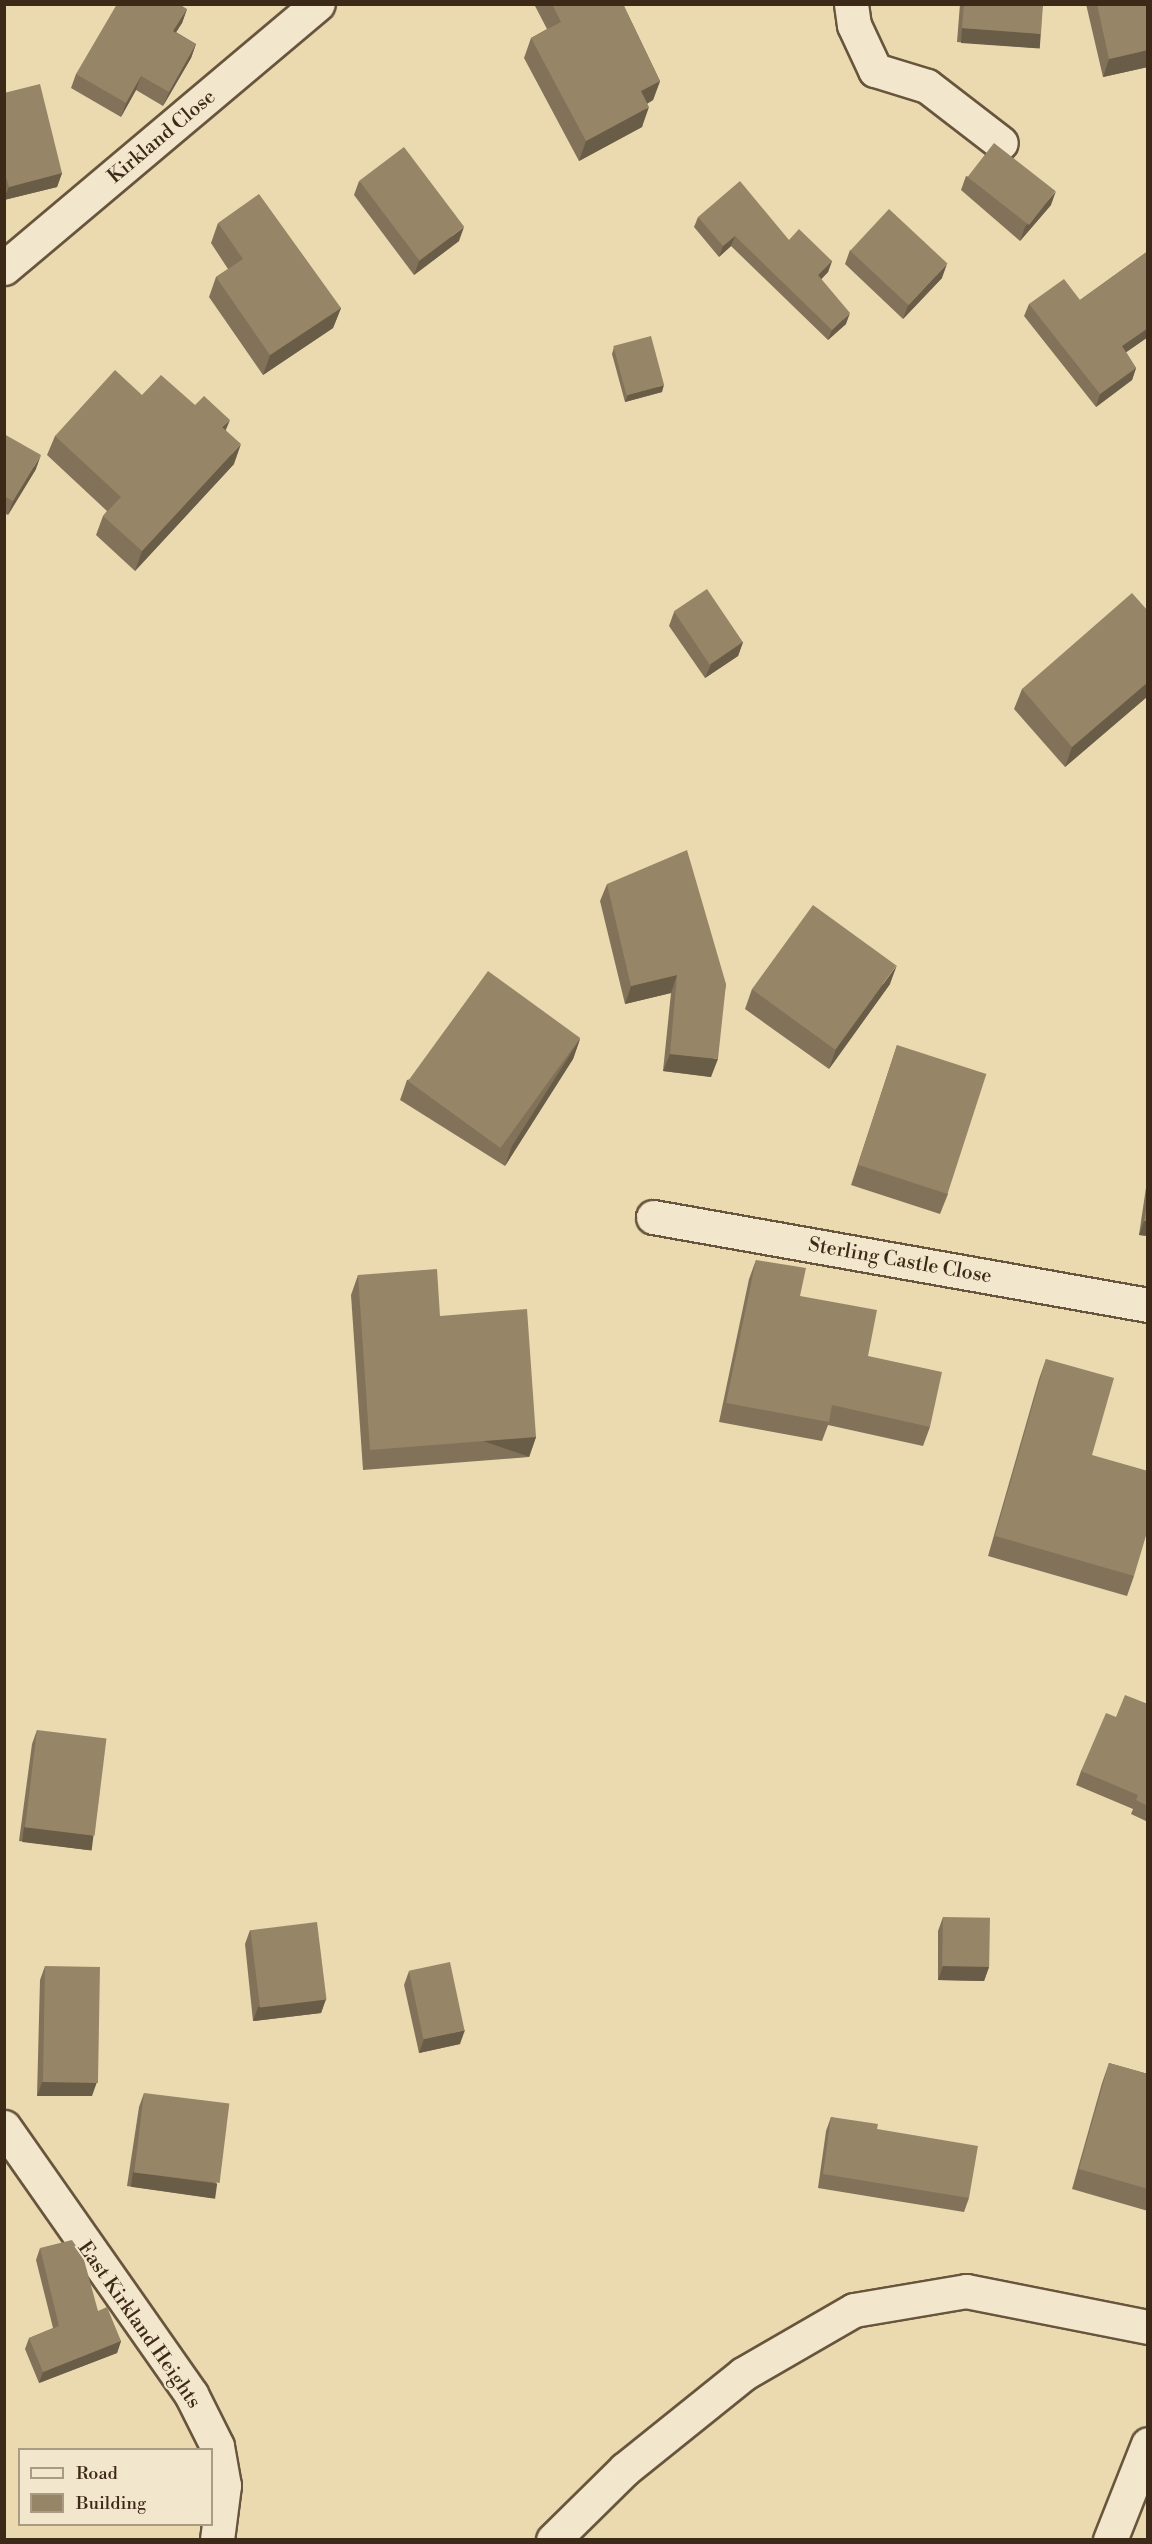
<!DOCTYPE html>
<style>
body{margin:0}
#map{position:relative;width:1152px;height:2544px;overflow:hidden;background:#ebdab0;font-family:"Libre Bodoni",serif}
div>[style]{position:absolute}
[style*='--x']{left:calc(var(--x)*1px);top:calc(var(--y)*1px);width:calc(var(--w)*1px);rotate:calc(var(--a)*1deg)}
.roads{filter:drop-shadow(2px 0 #68553d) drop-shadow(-2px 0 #68553d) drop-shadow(0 2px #68553d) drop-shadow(0 -2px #68553d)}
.minor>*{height:33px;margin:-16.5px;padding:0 16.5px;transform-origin:16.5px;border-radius:16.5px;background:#f2e7cc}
.wall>*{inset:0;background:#827259}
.shaded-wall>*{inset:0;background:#6a5d48;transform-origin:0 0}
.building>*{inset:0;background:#978567;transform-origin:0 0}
span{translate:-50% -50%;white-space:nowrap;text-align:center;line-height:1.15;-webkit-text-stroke:4.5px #f2e7cc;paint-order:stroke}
.street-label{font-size:20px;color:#3c2917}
.frame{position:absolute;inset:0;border:6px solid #3c2917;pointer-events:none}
.legend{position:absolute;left:18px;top:2448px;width:195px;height:78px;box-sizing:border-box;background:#f2e7cc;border:2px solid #a99b84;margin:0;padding:8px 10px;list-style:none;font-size:18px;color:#3c2917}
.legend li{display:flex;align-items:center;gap:12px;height:30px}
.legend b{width:30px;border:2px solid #a99b84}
</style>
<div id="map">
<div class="roads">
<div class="minor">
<div style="--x:851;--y:4;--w:21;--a:82"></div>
<div style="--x:854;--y:25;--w:50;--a:65"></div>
<div style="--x:875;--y:70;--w:54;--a:17.1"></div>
<div style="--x:927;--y:86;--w:93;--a:37.6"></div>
<div style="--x:4;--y:268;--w:410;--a:-40.1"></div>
<div style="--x:653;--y:1217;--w:503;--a:10.08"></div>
<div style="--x:4;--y:2127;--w:326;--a:55"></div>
<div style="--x:191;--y:2394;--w:58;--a:63.4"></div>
<div style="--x:217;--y:2446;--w:40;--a:80"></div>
<div style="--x:224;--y:2485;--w:55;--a:97.3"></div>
<div style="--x:553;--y:2540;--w:101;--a:-44.6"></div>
<div style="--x:625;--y:2469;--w:151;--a:-38.8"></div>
<div style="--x:743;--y:2374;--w:128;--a:-30"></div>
<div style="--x:854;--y:2310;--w:114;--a:-9.6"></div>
<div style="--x:966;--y:2291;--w:186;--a:11.2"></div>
<div style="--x:1110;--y:2540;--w:103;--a:-68.4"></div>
</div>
</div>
<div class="wall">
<div style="clip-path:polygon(534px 4px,623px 4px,660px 81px,653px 100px,647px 104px,642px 127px,579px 161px,524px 58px,531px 38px,547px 29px)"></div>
<div style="clip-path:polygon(960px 4px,1043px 4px,1036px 48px,957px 42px)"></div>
<div style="clip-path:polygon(1086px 4px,1148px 4px,1148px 67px,1103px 77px)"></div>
<div style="clip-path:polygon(187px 9px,182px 23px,176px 32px,196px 44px,191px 58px,163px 106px,136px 90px,121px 117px,71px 88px,76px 74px)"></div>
<div style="clip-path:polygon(4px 93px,62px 173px,57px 187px,4px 200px)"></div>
<div style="clip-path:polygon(966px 176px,1051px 205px,1020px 241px,961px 190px)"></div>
<div style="clip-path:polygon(359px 181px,459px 241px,414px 275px,354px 195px)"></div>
<div style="clip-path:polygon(698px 217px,789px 240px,832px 261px,828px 272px,821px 279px,846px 324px,828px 340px,731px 246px,719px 257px,694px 227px)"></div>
<div style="clip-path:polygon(218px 223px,341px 308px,333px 328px,263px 375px,209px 297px,216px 277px,228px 269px,211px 243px)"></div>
<div style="clip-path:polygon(850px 250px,942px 278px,903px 319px,845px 264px)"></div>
<div style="clip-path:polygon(1148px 251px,1148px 337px,1126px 352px,1136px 368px,1132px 380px,1096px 407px,1024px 316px,1029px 304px,1080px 300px)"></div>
<div style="clip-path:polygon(614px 347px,662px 392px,625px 402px,612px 354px)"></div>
<div style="clip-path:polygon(142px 395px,195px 405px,226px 430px,234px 464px,135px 571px,96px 535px,103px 516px,107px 511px,47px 455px,55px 436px)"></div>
<div style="clip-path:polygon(4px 434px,36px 469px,8px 515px,4px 513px)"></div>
<div style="clip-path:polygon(1148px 611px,1148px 696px,1065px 767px,1014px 709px,1022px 689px)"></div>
<div style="clip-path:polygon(674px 612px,743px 642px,738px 656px,705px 678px,669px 626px)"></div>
<div style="clip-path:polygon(607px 884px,726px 984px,711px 1077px,663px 1071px,671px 993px,625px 1004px,600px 901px)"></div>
<div style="clip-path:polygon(890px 984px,829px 1069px,745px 1009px,752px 989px)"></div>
<div style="clip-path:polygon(580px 1039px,573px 1059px,505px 1166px,400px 1100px,407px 1080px)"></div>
<div style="clip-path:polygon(897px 1045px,948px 1194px,940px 1214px,851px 1185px)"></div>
<div style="clip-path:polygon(1148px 1174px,1148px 1236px,1139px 1235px)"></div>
<div style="clip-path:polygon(756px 1260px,800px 1296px,868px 1356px,930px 1427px,923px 1446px,828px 1425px,822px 1441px,719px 1422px,749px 1279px)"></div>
<div style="clip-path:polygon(358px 1275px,440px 1316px,536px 1437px,529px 1457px,363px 1470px,351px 1295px)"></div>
<div style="clip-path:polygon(1046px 1359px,1092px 1455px,1134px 1576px,1127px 1596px,988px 1556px,1039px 1379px)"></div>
<div style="clip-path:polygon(1148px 1704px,1148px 1822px,1131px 1814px,1133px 1809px,1076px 1785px,1081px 1771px,1116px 1717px)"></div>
<div style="clip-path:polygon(37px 1730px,93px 1836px,88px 1850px,19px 1841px,32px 1744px)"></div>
<div style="clip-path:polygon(943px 1917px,989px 1967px,984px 1981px,938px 1980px,938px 1931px)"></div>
<div style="clip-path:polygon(250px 1930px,326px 1999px,321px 2013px,253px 2021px,245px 1944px)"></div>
<div style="clip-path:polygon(45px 1966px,92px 2096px,37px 2096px,40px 1980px)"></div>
<div style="clip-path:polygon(409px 1971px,460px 2044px,419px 2053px,404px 1985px)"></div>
<div style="clip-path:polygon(1109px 2063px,1148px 2074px,1148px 2211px,1072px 2189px,1102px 2083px)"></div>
<div style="clip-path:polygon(144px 2093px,217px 2184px,212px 2198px,127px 2186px,139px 2107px)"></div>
<div style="clip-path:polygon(831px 2117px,877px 2129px,969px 2198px,964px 2212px,818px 2188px,826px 2131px)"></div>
<div style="clip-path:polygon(40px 2248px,98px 2311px,121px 2341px,117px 2353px,39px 2383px,25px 2349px,29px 2338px,53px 2328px,36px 2260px)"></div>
</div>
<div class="shaded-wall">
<div style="clip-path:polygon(187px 9px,182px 23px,168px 45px,173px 31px)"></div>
<div style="left:962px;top:28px;width:79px;height:15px;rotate:4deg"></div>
<div style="clip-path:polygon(196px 44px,191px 58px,163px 106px,169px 92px)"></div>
<div style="clip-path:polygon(1148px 50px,1148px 67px,1103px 77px,1109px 59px)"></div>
<div style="clip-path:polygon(141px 76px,136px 90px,121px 117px,126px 103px)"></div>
<div style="clip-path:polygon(660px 81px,653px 100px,634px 111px,641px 91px)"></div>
<div style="clip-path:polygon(649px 107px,642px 127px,579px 161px,586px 141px)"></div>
<div style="clip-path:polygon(62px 173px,57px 187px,4px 200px,4px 198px,9px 187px)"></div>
<div style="clip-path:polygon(1056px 191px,1051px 205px,1020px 241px,1025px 227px)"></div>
<div style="clip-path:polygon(464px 227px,459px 241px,414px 275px,419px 261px)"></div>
<div style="clip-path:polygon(735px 236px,731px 246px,719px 257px,723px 246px)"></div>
<div style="clip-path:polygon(832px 261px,828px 272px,815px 286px,818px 275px)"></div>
<div style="clip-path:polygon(947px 264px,942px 278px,903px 319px,908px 305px)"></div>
<div style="clip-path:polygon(341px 308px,333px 328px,263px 375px,270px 355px)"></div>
<div style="clip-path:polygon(850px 313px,846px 324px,828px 340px,832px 330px)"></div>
<div style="clip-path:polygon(1148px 328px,1148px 337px,1118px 358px,1122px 346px)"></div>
<div style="clip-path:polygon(1136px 368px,1132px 380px,1096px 407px,1100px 394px)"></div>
<div style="clip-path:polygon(664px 385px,662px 392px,625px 402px,628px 395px)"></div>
<div style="clip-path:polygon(230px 420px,222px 439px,222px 427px)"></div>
<div style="clip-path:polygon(241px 444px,234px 464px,135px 571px,142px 551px)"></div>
<div style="clip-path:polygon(41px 455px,36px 469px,8px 515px,13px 501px)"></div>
<div style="clip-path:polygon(743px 642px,738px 656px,705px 678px,711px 664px)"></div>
<div style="clip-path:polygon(1148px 682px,1148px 696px,1065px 767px,1072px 747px)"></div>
<div style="clip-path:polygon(897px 965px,890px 984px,829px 1069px,836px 1049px)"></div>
<div style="clip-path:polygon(677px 975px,671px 993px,625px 1004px,631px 986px)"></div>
<div style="clip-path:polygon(580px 1039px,573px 1059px,505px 1166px,512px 1146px)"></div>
<div style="clip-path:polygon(670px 1054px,718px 1059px,711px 1077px,663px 1071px)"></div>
<div style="clip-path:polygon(1144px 1221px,1148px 1221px,1148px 1236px,1139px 1235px)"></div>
<div style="left:536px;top:1437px;width:21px;height:167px;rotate:109deg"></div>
<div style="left:24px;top:1827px;width:70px;height:15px;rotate:7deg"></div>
<div style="clip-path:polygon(943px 1966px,989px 1967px,984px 1981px,938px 1980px)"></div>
<div style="clip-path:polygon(326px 1999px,321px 2013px,253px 2021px,258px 2007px)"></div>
<div style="clip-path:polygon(465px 2030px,460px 2044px,419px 2053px,424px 2039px)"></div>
<div style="clip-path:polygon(42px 2082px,97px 2082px,92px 2096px,37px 2096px)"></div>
<div style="left:133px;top:2172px;width:85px;height:15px;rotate:8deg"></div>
<div style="clip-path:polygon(121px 2341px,117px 2353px,39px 2383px,43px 2372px)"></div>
</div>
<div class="building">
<div style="clip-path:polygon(117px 4px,179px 4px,187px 9px,173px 31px,196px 44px,169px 92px,141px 76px,126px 103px,76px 74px)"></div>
<div style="clip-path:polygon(552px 4px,623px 4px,660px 81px,641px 91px,649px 107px,586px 141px,531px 38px,561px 22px)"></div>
<div style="clip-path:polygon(964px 4px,1043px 4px,1041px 34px,962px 28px)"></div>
<div style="clip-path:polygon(1097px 4px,1148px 4px,1148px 50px,1109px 59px)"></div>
<div style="clip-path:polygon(40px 84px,62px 173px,9px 187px,4px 171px,4px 93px)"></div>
<div style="left:994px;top:143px;width:78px;height:43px;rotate:38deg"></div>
<div style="left:404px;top:147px;width:100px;height:56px;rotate:53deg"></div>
<div style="clip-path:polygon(740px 181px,789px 240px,799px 229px,832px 261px,818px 275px,850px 313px,832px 330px,735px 236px,723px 246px,698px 217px)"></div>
<div style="clip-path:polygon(259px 194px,341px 308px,270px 355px,216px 277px,243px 259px,218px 223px)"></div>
<div style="left:889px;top:209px;width:80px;height:57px;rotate:43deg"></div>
<div style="clip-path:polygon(1148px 251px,1148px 328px,1122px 346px,1136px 368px,1100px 394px,1029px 304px,1064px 279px,1080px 300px)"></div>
<div style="left:651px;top:336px;width:51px;height:39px;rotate:75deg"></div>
<div style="clip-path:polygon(115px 370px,142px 395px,161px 375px,195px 405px,204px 396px,230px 420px,222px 427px,241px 444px,142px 551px,103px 516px,121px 497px,55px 436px)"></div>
<div style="clip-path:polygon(4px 434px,41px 455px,13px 501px,4px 496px)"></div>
<div style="left:707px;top:589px;width:64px;height:40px;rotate:56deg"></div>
<div style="clip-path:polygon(1132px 593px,1148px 611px,1148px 682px,1072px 747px,1022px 689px)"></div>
<div style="clip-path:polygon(687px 850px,726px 984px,718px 1059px,670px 1054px,677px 975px,631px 986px,607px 884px)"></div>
<div style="left:813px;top:905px;width:103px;height:104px;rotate:36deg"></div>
<div style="left:488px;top:971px;width:114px;height:136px;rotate:36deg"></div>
<div style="left:897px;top:1045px;width:94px;height:126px;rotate:18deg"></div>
<div style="clip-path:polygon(1148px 1197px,1148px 1221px,1144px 1221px)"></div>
<div style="clip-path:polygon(756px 1260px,806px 1268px,800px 1296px,877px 1310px,868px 1356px,942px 1372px,930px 1427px,832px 1405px,829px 1422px,726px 1403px)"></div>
<div style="clip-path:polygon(437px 1269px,440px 1316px,527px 1309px,536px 1437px,370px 1450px,358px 1275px)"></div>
<div style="clip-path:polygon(1046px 1359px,1114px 1378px,1092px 1455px,1148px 1471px,1148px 1529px,1134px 1576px,995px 1536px)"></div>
<div style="clip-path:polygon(1125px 1695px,1148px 1704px,1148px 1806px,1136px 1800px,1138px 1795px,1081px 1771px,1106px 1713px,1116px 1717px)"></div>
<div style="left:37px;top:1730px;width:70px;height:98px;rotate:7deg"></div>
<div style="left:943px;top:1917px;width:47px;height:49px;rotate:1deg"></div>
<div style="left:317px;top:1922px;width:78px;height:67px;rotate:83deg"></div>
<div style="left:450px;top:1962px;width:70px;height:42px;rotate:78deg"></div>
<div style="left:45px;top:1966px;width:55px;height:116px;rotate:1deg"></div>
<div style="clip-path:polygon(1109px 2063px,1148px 2074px,1148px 2189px,1079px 2169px)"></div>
<div style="left:144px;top:2093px;width:86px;height:80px;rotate:7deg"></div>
<div style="clip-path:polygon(831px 2117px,878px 2124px,877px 2129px,978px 2146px,969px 2198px,823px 2174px)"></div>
<div style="clip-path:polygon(72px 2240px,83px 2256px,98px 2311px,107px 2307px,121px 2341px,43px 2372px,29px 2338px,59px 2326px,40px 2248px)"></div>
</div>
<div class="street-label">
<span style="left:162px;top:137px;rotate:-40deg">Kirkland Close</span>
<span style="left:900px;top:1261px;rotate:10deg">Sterling Castle Close</span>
<span style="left:139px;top:2325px;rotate:55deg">East Kirkland Heights</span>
</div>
<div class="frame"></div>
<ul class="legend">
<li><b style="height:8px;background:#f2e7cc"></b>Road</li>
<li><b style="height:16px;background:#978567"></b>Building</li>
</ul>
</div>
